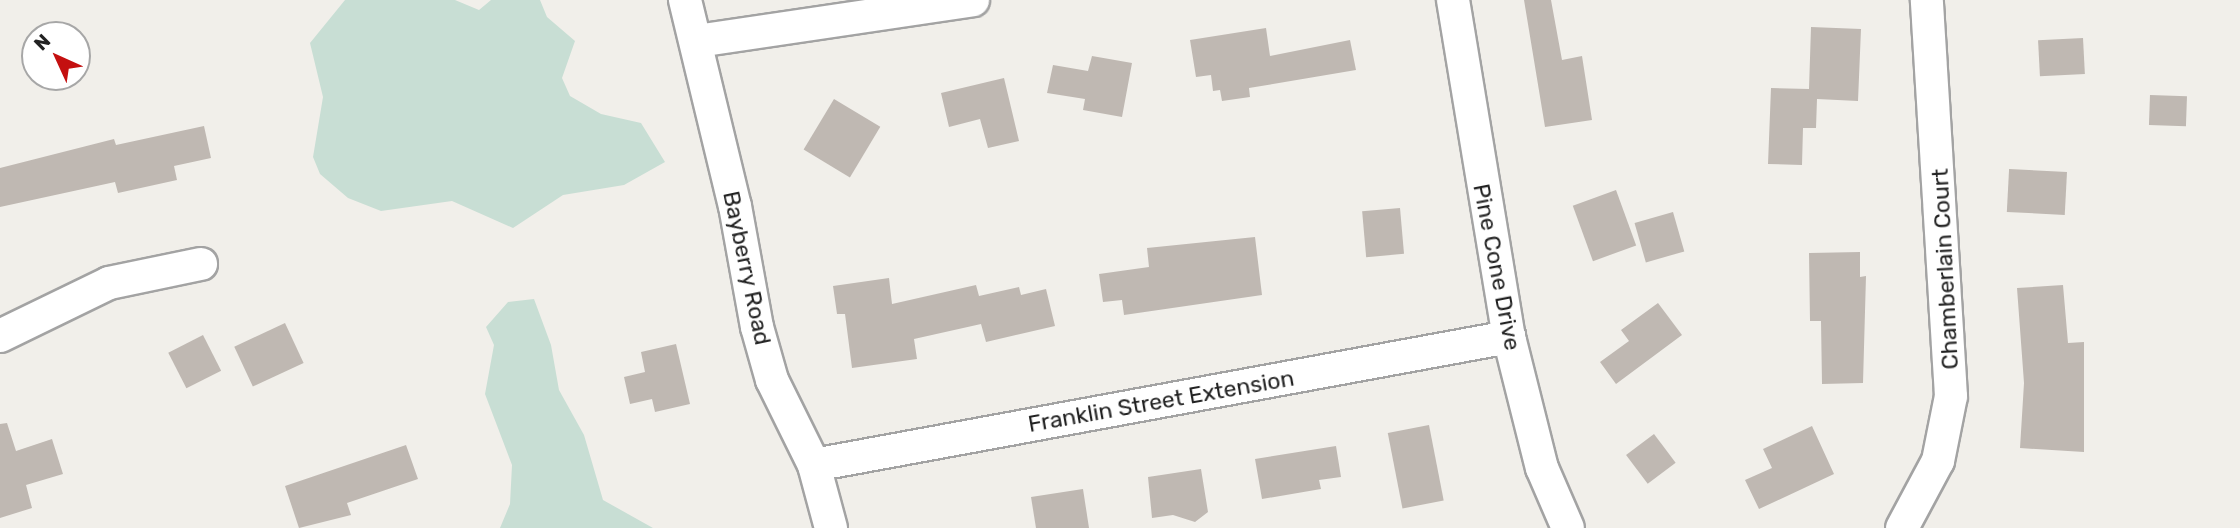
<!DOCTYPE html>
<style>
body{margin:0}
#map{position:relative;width:2240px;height:528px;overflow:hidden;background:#f1efea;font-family:Rubik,sans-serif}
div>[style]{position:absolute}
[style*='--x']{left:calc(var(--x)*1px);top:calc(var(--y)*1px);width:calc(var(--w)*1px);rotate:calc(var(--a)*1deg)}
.wetland>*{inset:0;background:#c8ded4}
.building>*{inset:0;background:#bfb8b2;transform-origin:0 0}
.roads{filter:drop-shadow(2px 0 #a3a3a3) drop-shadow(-2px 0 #a3a3a3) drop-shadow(0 2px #a3a3a3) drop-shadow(0 -2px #a3a3a3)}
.street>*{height:32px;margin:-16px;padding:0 16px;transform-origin:16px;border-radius:16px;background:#fff}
span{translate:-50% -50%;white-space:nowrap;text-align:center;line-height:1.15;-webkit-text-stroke:5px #fff;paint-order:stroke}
.street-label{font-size:23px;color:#222}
.north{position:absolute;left:21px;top:21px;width:70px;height:70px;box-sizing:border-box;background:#fff;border:2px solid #a7a7a7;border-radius:50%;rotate:315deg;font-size:19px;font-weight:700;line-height:28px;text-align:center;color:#222}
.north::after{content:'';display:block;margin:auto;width:24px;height:32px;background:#c41010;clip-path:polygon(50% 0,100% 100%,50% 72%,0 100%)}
</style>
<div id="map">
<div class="wetland">
<div style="clip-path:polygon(345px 0,455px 0,479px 10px,491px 0,540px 0,547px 17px,575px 41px,562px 78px,570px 96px,601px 114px,641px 123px,665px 162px,624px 185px,563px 195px,513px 228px,452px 201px,381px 211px,348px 198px,320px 174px,313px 157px,323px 97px,310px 43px)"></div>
<div style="clip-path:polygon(534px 299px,551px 345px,559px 390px,584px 435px,603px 500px,653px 528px,500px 528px,510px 504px,512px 465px,485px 394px,494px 345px,486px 327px,508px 302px)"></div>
</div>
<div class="building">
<div style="clip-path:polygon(1524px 0,1551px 0,1562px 60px,1582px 56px,1592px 120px,1545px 127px)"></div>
<div style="clip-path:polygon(1811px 27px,1861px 29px,1858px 101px,1817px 99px,1816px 128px,1803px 128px,1802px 165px,1768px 164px,1771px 88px,1809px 89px)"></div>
<div style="clip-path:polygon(1266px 28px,1270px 56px,1350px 40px,1356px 70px,1249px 88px,1250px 97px,1222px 101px,1220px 90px,1213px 91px,1211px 75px,1196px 77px,1190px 40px)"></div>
<div style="left:2083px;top:38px;width:36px;height:45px;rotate:87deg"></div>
<div style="clip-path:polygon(1092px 56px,1132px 63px,1122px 117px,1083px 110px,1085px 99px,1047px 93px,1053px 65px,1088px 71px)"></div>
<div style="clip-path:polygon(1004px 78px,1019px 141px,988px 148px,980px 119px,949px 127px,941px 93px)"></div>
<div style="left:2150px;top:95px;width:37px;height:30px;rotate:2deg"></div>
<div style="left:834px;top:99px;width:54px;height:59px;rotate:31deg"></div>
<div style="clip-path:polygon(204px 126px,211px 158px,174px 166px,177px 180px,118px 193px,115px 182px,0 207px,0 168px,114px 139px,116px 145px)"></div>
<div style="left:2067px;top:172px;width:43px;height:58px;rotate:93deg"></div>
<div style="left:1616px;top:190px;width:59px;height:46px;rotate:70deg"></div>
<div style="left:1400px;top:208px;width:46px;height:38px;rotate:85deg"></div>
<div style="left:1673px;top:212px;width:41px;height:40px;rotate:74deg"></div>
<div style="clip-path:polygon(1255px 237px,1262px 295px,1124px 315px,1122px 300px,1103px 302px,1099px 274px,1149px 267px,1147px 248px)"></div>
<div style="clip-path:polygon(1860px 252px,1860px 277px,1866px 276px,1863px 383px,1822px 384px,1821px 321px,1810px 321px,1809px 253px)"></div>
<div style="clip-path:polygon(889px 278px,892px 304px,976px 285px,979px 296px,1019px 287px,1021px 295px,1046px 289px,1055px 326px,986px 342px,981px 324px,914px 339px,917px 359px,852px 368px,845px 314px,837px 314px,833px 286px)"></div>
<div style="clip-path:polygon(2063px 285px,2068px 343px,2084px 342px,2084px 452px,2020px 448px,2024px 383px,2017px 288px)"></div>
<div style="clip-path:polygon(1658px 303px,1682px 335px,1616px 384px,1600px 362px,1629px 341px,1621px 330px)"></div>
<div style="left:285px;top:323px;width:44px;height:56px;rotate:65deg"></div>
<div style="left:203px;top:335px;width:40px;height:39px;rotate:63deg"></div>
<div style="clip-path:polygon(676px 344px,690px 404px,655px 412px,652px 399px,630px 404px,624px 377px,645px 372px,641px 352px)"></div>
<div style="clip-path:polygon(7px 423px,16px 451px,52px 439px,63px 474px,26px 485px,32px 508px,0 518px,0 424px)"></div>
<div style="left:1429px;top:425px;width:77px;height:42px;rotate:79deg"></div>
<div style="clip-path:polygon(1812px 426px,1834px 474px,1759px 509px,1745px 480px,1772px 468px,1763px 449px)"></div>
<div style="left:1654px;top:434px;width:36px;height:35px;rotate:53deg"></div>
<div style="clip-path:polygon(406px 445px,418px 479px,347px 503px,351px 515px,299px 528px,285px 486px)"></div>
<div style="clip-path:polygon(1336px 446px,1341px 477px,1319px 480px,1321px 489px,1262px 499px,1255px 459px)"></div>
<div style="clip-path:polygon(1201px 469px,1208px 512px,1195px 522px,1173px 515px,1152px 518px,1148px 477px)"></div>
<div style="clip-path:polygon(1083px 489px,1089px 528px,1036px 528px,1031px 497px)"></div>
</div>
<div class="roads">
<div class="street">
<div style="--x:685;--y:0;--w:212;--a:76.4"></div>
<div style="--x:735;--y:206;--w:123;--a:79.7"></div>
<div style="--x:757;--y:327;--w:55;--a:74.2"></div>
<div style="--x:772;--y:380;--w:95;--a:63.7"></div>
<div style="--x:814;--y:465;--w:65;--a:74.9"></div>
<div style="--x:1453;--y:0;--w:342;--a:80.6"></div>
<div style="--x:1509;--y:337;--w:135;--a:75.9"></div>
<div style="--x:1542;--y:468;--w:65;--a:66.6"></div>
<div style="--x:697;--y:41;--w:279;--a:-8.4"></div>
<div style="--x:0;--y:336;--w:121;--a:-25.9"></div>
<div style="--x:109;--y:283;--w:94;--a:-11.7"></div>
<div style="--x:814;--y:465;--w:707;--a:-10.44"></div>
<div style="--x:1902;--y:528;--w:76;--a:-61.8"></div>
<div style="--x:1938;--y:461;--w:66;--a:-78.7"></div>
<div style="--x:1951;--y:396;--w:397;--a:-93.5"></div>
</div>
</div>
<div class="street-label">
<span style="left:1497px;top:267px;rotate:79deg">Pine Cone Drive</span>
<span style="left:747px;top:268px;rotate:78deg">Bayberry Road</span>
<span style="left:1945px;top:269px;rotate:-93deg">Chamberlain Court</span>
<span style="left:1161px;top:401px;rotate:-10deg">Franklin Street Extension</span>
</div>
<div class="north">N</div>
</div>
